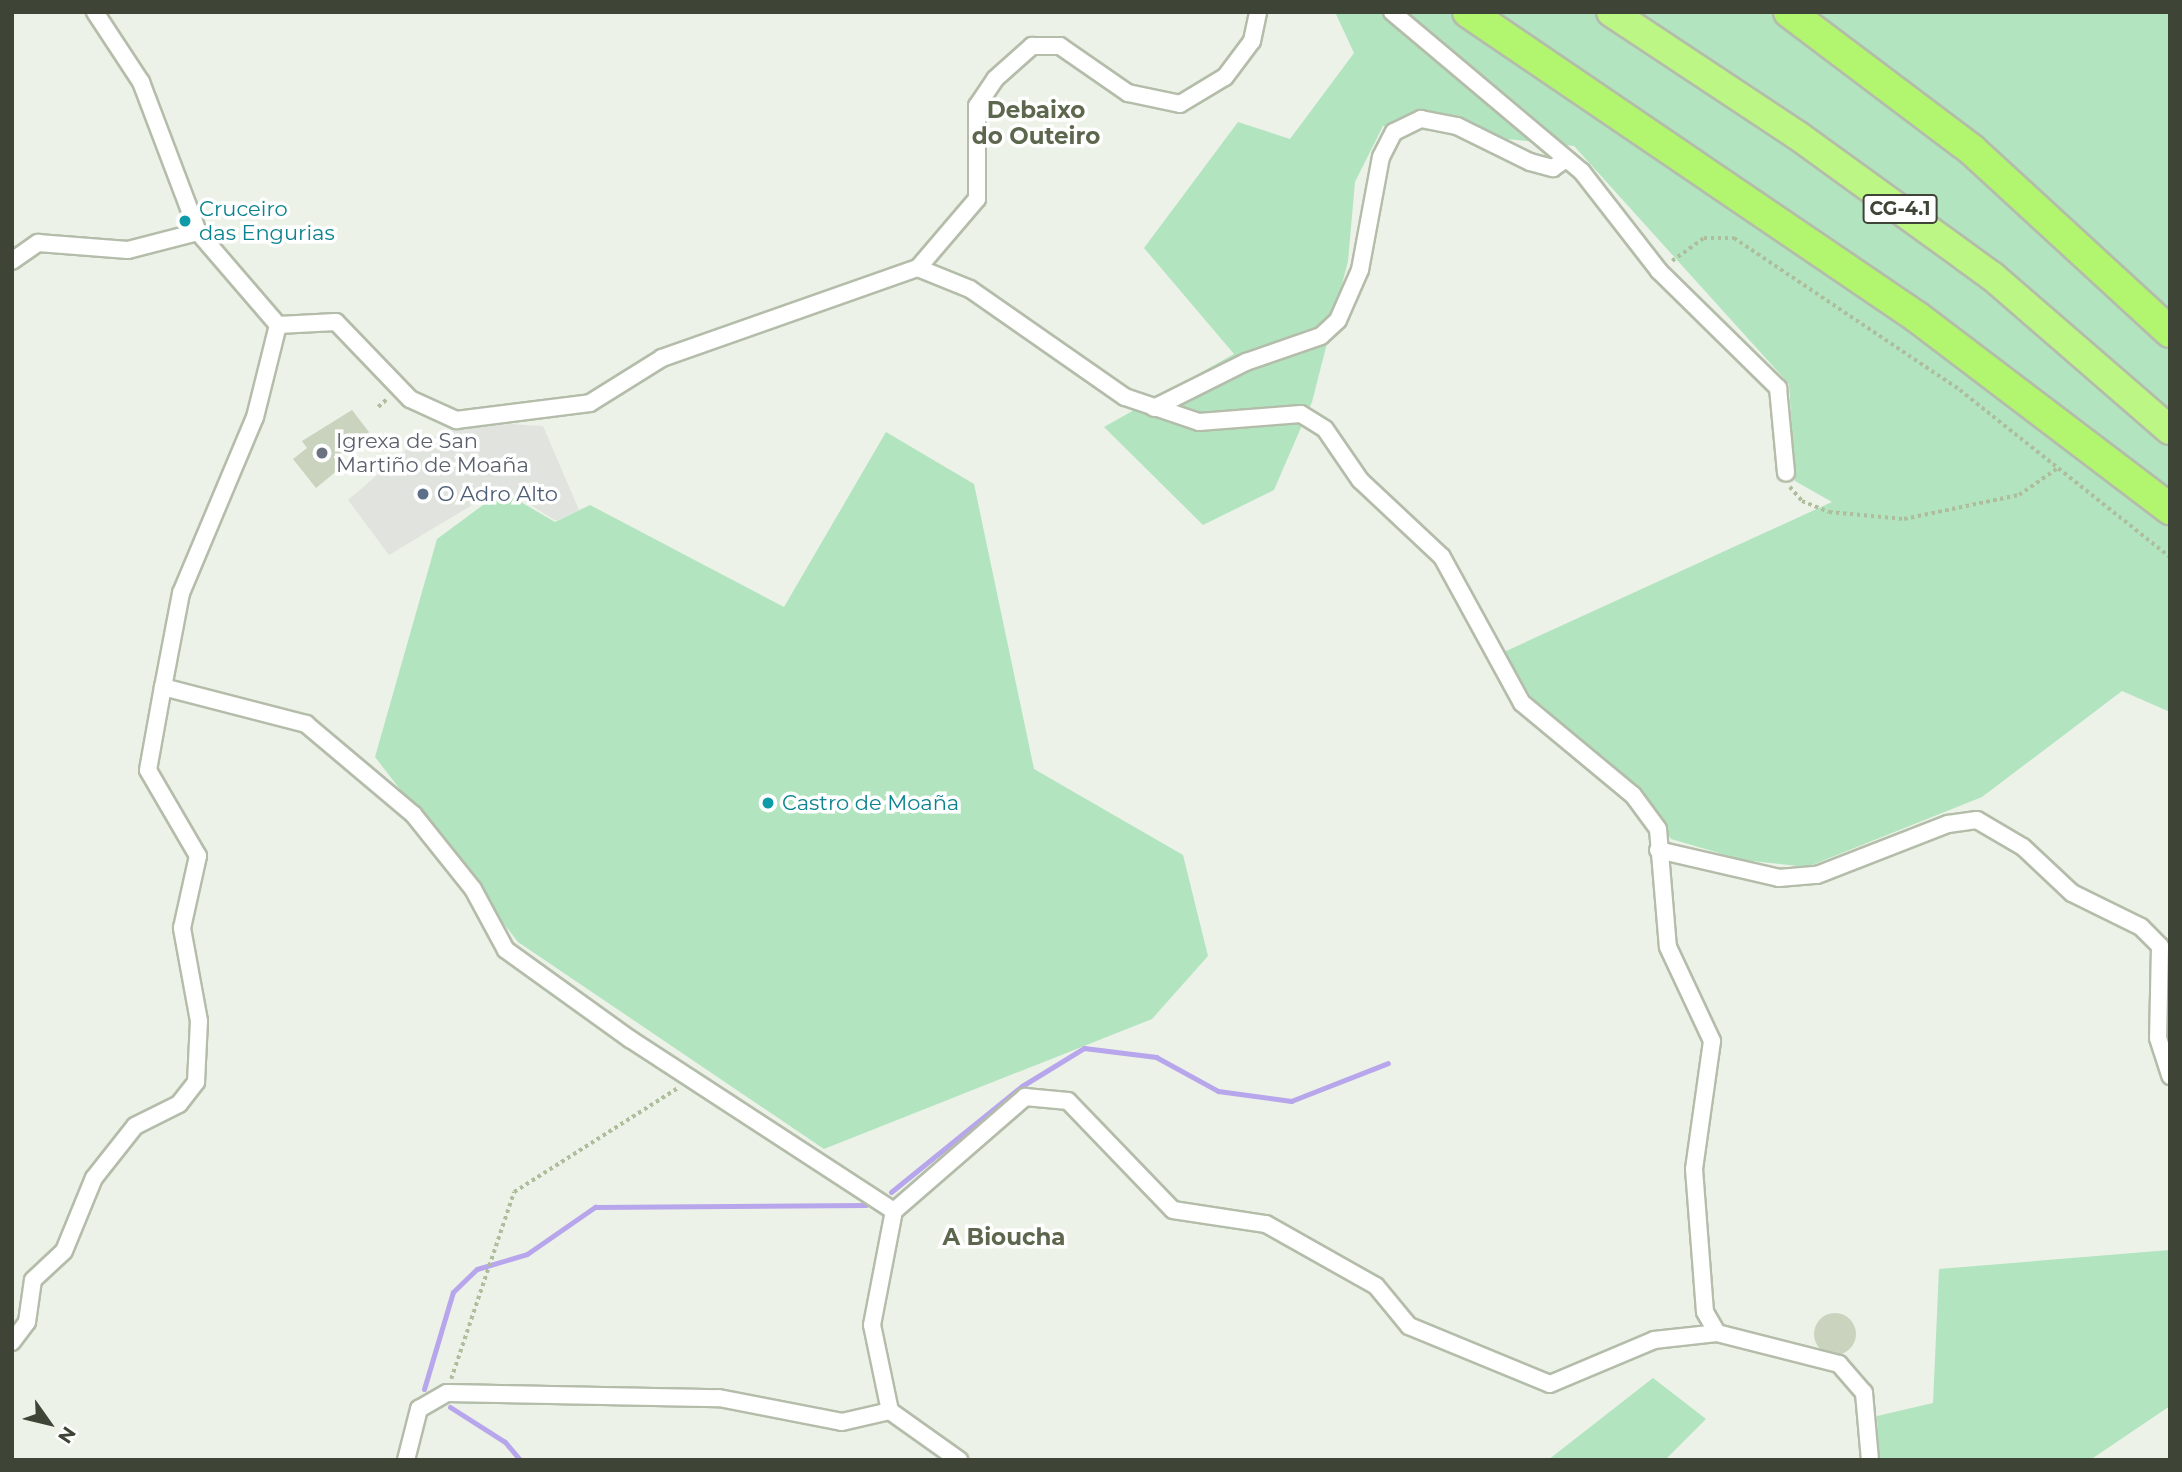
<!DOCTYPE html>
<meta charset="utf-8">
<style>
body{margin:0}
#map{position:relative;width:2182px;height:1472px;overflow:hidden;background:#ecf2e7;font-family:Montserrat,sans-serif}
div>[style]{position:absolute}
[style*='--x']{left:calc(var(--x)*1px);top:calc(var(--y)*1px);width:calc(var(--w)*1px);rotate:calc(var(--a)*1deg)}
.green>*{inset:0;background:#b2e4c0}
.parking>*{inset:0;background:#e1e3de}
.stream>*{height:5px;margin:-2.5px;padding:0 2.5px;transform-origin:2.5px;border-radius:2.5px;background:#b7a6eb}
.building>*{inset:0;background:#c9d3bd}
.round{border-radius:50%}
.path>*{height:3.5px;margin-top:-1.75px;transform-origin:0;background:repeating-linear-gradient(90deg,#aebe9c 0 3.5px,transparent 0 7px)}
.roads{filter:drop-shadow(2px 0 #b4bdaa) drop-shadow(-2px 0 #b4bdaa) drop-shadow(0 2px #b4bdaa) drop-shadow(0 -2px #b4bdaa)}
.minor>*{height:16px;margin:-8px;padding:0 8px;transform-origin:8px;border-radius:8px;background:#fff}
.trunk>*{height:28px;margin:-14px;padding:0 14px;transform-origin:14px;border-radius:14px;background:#bcf684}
.motorway>*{height:30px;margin:-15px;padding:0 15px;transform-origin:15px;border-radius:15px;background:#b2f56f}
.dots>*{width:19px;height:19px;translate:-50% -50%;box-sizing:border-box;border:4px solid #fff;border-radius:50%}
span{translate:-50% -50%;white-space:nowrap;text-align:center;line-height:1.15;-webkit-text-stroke:7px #fff;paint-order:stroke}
.shield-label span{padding:2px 5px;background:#fff;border:2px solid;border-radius:5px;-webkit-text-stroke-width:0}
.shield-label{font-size:19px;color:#3e4536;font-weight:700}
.culture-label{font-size:21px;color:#0d838f}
.left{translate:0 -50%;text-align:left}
.worship-label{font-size:21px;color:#5b616d}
.service-label{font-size:21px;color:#4e5e75}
.neighbourhood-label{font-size:23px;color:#5c674e;font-weight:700}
.frame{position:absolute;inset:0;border:14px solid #3e4536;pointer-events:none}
.north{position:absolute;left:14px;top:1388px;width:70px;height:70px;-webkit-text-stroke:5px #fff;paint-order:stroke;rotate:124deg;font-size:19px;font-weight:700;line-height:28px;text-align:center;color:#3e4536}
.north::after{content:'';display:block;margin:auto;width:24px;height:32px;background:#3e4536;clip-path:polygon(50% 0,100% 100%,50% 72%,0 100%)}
</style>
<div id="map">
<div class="green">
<div style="clip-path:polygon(1335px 12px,2170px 12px,2170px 712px,2122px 691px,1982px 797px,1807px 867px,1743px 860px,1671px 839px,1636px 785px,1541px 713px,1504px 652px,1832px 502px,1795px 481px,1789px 384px,1574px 146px,1383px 126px,1355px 182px,1348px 261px,1312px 402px,1274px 490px,1203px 525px,1104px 427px,1234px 354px,1144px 248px,1238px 122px,1290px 139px,1354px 53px)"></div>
<div style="clip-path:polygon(886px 432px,974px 484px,1034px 769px,1183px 855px,1208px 956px,1152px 1019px,824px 1149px,518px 942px,375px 757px,437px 539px,502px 491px,555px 522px,590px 505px,784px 607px)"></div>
<div style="clip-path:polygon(2170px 1250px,2170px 1406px,2090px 1460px,1879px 1460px,1877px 1416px,1933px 1403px,1939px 1269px)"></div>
<div style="clip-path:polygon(1653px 1378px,1706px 1419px,1665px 1460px,1548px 1460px)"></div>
</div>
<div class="parking">
<div style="clip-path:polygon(509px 424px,543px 426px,579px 510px,556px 521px,502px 487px,389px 555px,348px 500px,411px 446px,453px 430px)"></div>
</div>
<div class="stream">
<div style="--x:891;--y:1192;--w:169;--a:-39"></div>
<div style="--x:1022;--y:1086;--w:73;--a:-31.5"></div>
<div style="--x:1084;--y:1048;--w:73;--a:7.1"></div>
<div style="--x:1156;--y:1057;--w:71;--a:28.7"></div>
<div style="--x:1218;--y:1091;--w:74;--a:7.8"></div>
<div style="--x:1291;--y:1101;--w:104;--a:-21.4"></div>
<div style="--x:424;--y:1389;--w:101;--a:-73.4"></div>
<div style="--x:453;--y:1292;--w:33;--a:-44"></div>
<div style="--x:477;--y:1269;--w:52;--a:-16.7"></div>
<div style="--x:527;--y:1254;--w:83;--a:-34.7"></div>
<div style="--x:595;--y:1207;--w:271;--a:-0.4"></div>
<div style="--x:450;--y:1407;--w:65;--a:32.5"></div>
<div style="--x:505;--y:1442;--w:23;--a:50"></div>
</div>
<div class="building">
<div style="clip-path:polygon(352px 410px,369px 432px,337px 458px,344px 465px,316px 488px,293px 459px,307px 448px,302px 441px)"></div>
<div class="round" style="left:1814px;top:1313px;width:42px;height:42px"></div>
</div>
<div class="path">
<div style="--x:1672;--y:261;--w:39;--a:-36"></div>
<div style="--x:1704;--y:238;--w:30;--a:0"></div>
<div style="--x:1734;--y:238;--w:272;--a:33.9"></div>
<div style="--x:1960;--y:390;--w:268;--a:38.5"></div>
<div style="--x:378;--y:407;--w:12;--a:-42"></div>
<div style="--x:1790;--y:487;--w:18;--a:49"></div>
<div style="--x:1802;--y:501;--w:29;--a:22"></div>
<div style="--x:1829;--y:512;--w:75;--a:5.3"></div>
<div style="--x:1904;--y:519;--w:117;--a:-11.8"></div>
<div style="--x:2019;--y:495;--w:47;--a:-34.7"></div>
<div style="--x:451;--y:1379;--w:197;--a:-71.4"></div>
<div style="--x:514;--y:1192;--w:194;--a:-32.4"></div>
</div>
<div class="roads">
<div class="minor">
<div style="--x:95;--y:12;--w:84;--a:56.7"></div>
<div style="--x:141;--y:82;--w:160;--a:69.2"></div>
<div style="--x:198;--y:232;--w:123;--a:49.3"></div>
<div style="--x:1392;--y:12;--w:248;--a:40.1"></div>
<div style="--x:1582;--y:172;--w:125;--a:52.1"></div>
<div style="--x:1659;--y:271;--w:167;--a:44.5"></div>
<div style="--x:1778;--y:388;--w:85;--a:84.6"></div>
<div style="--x:12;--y:261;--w:32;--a:-35"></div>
<div style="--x:38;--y:243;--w:90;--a:4.4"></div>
<div style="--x:128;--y:250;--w:72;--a:-14.4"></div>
<div style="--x:918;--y:268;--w:56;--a:22"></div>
<div style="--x:970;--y:289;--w:189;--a:34.9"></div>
<div style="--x:1125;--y:397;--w:78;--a:18.7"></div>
<div style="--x:1199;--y:422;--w:102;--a:-4.5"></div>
<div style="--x:1301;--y:414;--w:28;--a:32"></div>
<div style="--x:1325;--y:429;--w:62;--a:55.5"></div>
<div style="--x:1360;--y:480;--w:112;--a:43.2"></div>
<div style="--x:1442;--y:557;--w:166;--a:61.3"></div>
<div style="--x:1522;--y:703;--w:144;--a:39.7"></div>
<div style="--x:1633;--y:795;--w:42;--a:53.7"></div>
<div style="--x:1658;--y:829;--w:118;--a:85.2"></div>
<div style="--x:1668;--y:947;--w:104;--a:64.9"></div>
<div style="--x:1712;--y:1041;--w:129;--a:98"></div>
<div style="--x:1694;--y:1169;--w:143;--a:85.6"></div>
<div style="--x:1705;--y:1312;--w:24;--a:60"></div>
<div style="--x:278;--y:325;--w:95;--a:104"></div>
<div style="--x:255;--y:417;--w:191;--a:112.8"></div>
<div style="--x:181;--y:593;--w:96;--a:100.8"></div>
<div style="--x:163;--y:687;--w:148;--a:14.5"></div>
<div style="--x:306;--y:724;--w:140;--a:40.1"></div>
<div style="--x:413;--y:814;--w:96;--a:51.3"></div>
<div style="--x:473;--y:889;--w:69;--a:61.6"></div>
<div style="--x:506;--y:950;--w:153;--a:35.7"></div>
<div style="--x:630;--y:1039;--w:315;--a:33.1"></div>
<div style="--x:278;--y:325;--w:58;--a:-3"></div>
<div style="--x:336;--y:322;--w:107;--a:46.1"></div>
<div style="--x:410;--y:399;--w:51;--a:24.5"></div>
<div style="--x:456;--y:420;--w:135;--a:-7.2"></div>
<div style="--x:590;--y:403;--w:85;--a:-32"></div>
<div style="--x:662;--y:358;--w:271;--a:-19.4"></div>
<div style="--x:918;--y:268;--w:91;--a:-49.5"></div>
<div style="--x:977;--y:199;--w:93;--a:-90"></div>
<div style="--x:977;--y:106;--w:32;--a:-56"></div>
<div style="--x:995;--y:79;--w:50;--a:-41.7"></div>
<div style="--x:1032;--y:46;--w:28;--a:0"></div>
<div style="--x:1060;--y:46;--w:83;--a:34.7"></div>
<div style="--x:1128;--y:93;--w:53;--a:11.9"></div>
<div style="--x:1180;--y:104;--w:52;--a:-31"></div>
<div style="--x:1225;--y:77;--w:45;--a:-53.1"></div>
<div style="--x:1252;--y:41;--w:30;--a:-78"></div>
<div style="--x:1154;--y:408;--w:103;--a:-26.6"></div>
<div style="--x:1246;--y:362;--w:79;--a:-19.1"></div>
<div style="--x:1321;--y:336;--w:23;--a:-43"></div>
<div style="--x:1338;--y:320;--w:55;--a:-66.3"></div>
<div style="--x:1360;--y:270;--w:115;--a:-79.5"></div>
<div style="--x:1381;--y:157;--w:28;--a:-63"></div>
<div style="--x:1394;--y:132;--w:30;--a:-26"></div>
<div style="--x:1421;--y:119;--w:37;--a:11"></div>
<div style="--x:1457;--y:126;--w:81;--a:26.3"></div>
<div style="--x:1530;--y:162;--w:24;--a:15"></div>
<div style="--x:1553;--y:168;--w:16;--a:-35"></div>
<div style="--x:1658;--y:850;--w:124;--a:13"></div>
<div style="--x:1779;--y:878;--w:38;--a:-5"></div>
<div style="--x:1817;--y:875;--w:141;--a:-21.3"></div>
<div style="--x:1948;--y:824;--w:29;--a:-8"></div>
<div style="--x:1977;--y:820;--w:53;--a:30.4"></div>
<div style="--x:2023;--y:847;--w:67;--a:43.2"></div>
<div style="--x:2072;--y:893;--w:77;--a:26.2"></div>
<div style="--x:2141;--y:927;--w:27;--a:45"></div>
<div style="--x:2160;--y:946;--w:92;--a:91.2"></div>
<div style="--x:2158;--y:1038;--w:40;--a:72"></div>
<div style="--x:12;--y:1342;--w:25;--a:-53"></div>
<div style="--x:27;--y:1322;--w:42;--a:-81.9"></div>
<div style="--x:33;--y:1280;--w:42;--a:-43.1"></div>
<div style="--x:64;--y:1251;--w:79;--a:-67.7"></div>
<div style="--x:94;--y:1178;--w:66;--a:-51.7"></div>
<div style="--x:135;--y:1126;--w:49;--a:-26.6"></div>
<div style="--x:179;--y:1104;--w:28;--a:-52"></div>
<div style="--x:196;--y:1082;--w:61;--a:-87.2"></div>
<div style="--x:199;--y:1021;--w:95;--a:-100.4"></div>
<div style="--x:182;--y:928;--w:74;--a:-77.5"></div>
<div style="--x:198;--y:856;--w:99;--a:-120.2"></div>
<div style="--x:148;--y:770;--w:84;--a:-79.8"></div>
<div style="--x:890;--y:1411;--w:88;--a:-101.8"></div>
<div style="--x:872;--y:1325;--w:116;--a:-79.1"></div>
<div style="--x:894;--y:1211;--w:174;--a:-41"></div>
<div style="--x:1025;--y:1097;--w:43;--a:5.3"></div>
<div style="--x:1068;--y:1101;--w:151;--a:46.1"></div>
<div style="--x:1173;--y:1210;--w:94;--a:8.6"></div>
<div style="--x:1266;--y:1224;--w:126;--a:29.4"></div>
<div style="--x:1376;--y:1286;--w:52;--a:50.5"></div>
<div style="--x:1409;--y:1326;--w:152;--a:22.4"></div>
<div style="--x:1550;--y:1384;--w:113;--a:-22.9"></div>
<div style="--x:1654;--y:1340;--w:63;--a:-6.3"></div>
<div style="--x:1717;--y:1333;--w:126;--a:14.3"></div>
<div style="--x:1839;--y:1364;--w:38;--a:49"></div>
<div style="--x:1864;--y:1393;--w:67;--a:84.9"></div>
<div style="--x:406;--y:1460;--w:53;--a:-75.7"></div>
<div style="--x:419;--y:1409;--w:32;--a:-30"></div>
<div style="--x:447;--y:1393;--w:272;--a:1.1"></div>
<div style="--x:719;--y:1398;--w:125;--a:11"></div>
<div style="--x:842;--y:1422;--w:49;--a:-12.9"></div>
<div style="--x:890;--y:1411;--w:85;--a:35.4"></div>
</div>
<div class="trunk">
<div style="--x:1611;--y:12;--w:223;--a:33.5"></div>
<div style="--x:1797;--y:135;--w:241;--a:35.9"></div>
<div style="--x:1992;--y:276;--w:235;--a:40.9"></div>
</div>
<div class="motorway">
<div style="--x:1468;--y:12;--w:543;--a:34.19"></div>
<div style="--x:1917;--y:317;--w:318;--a:37.2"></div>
<div style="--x:1789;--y:12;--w:229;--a:37"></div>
<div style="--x:1972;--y:150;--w:269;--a:42.6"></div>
</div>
</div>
<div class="dots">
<div style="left:185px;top:221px;background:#0f9aa8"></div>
<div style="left:322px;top:453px;background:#6b7280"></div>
<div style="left:423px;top:494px;background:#5c6f8a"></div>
<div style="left:768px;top:803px;background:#0f9aa8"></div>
</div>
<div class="shield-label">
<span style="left:1900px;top:209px">CG-4.1</span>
</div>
<div class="culture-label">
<span class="left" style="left:199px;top:221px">Cruceiro<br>das Engurias</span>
<span class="left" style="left:782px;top:803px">Castro de Moaña</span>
</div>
<div class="worship-label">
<span class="left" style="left:336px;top:453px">Igrexa de San<br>Martiño de Moaña</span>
</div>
<div class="service-label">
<span class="left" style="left:437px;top:494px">O Adro Alto</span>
</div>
<div class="neighbourhood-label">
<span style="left:1036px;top:123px">Debaixo<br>do Outeiro</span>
<span style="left:1004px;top:1237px">A Bioucha</span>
</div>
<div class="frame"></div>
<div class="north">N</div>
</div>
